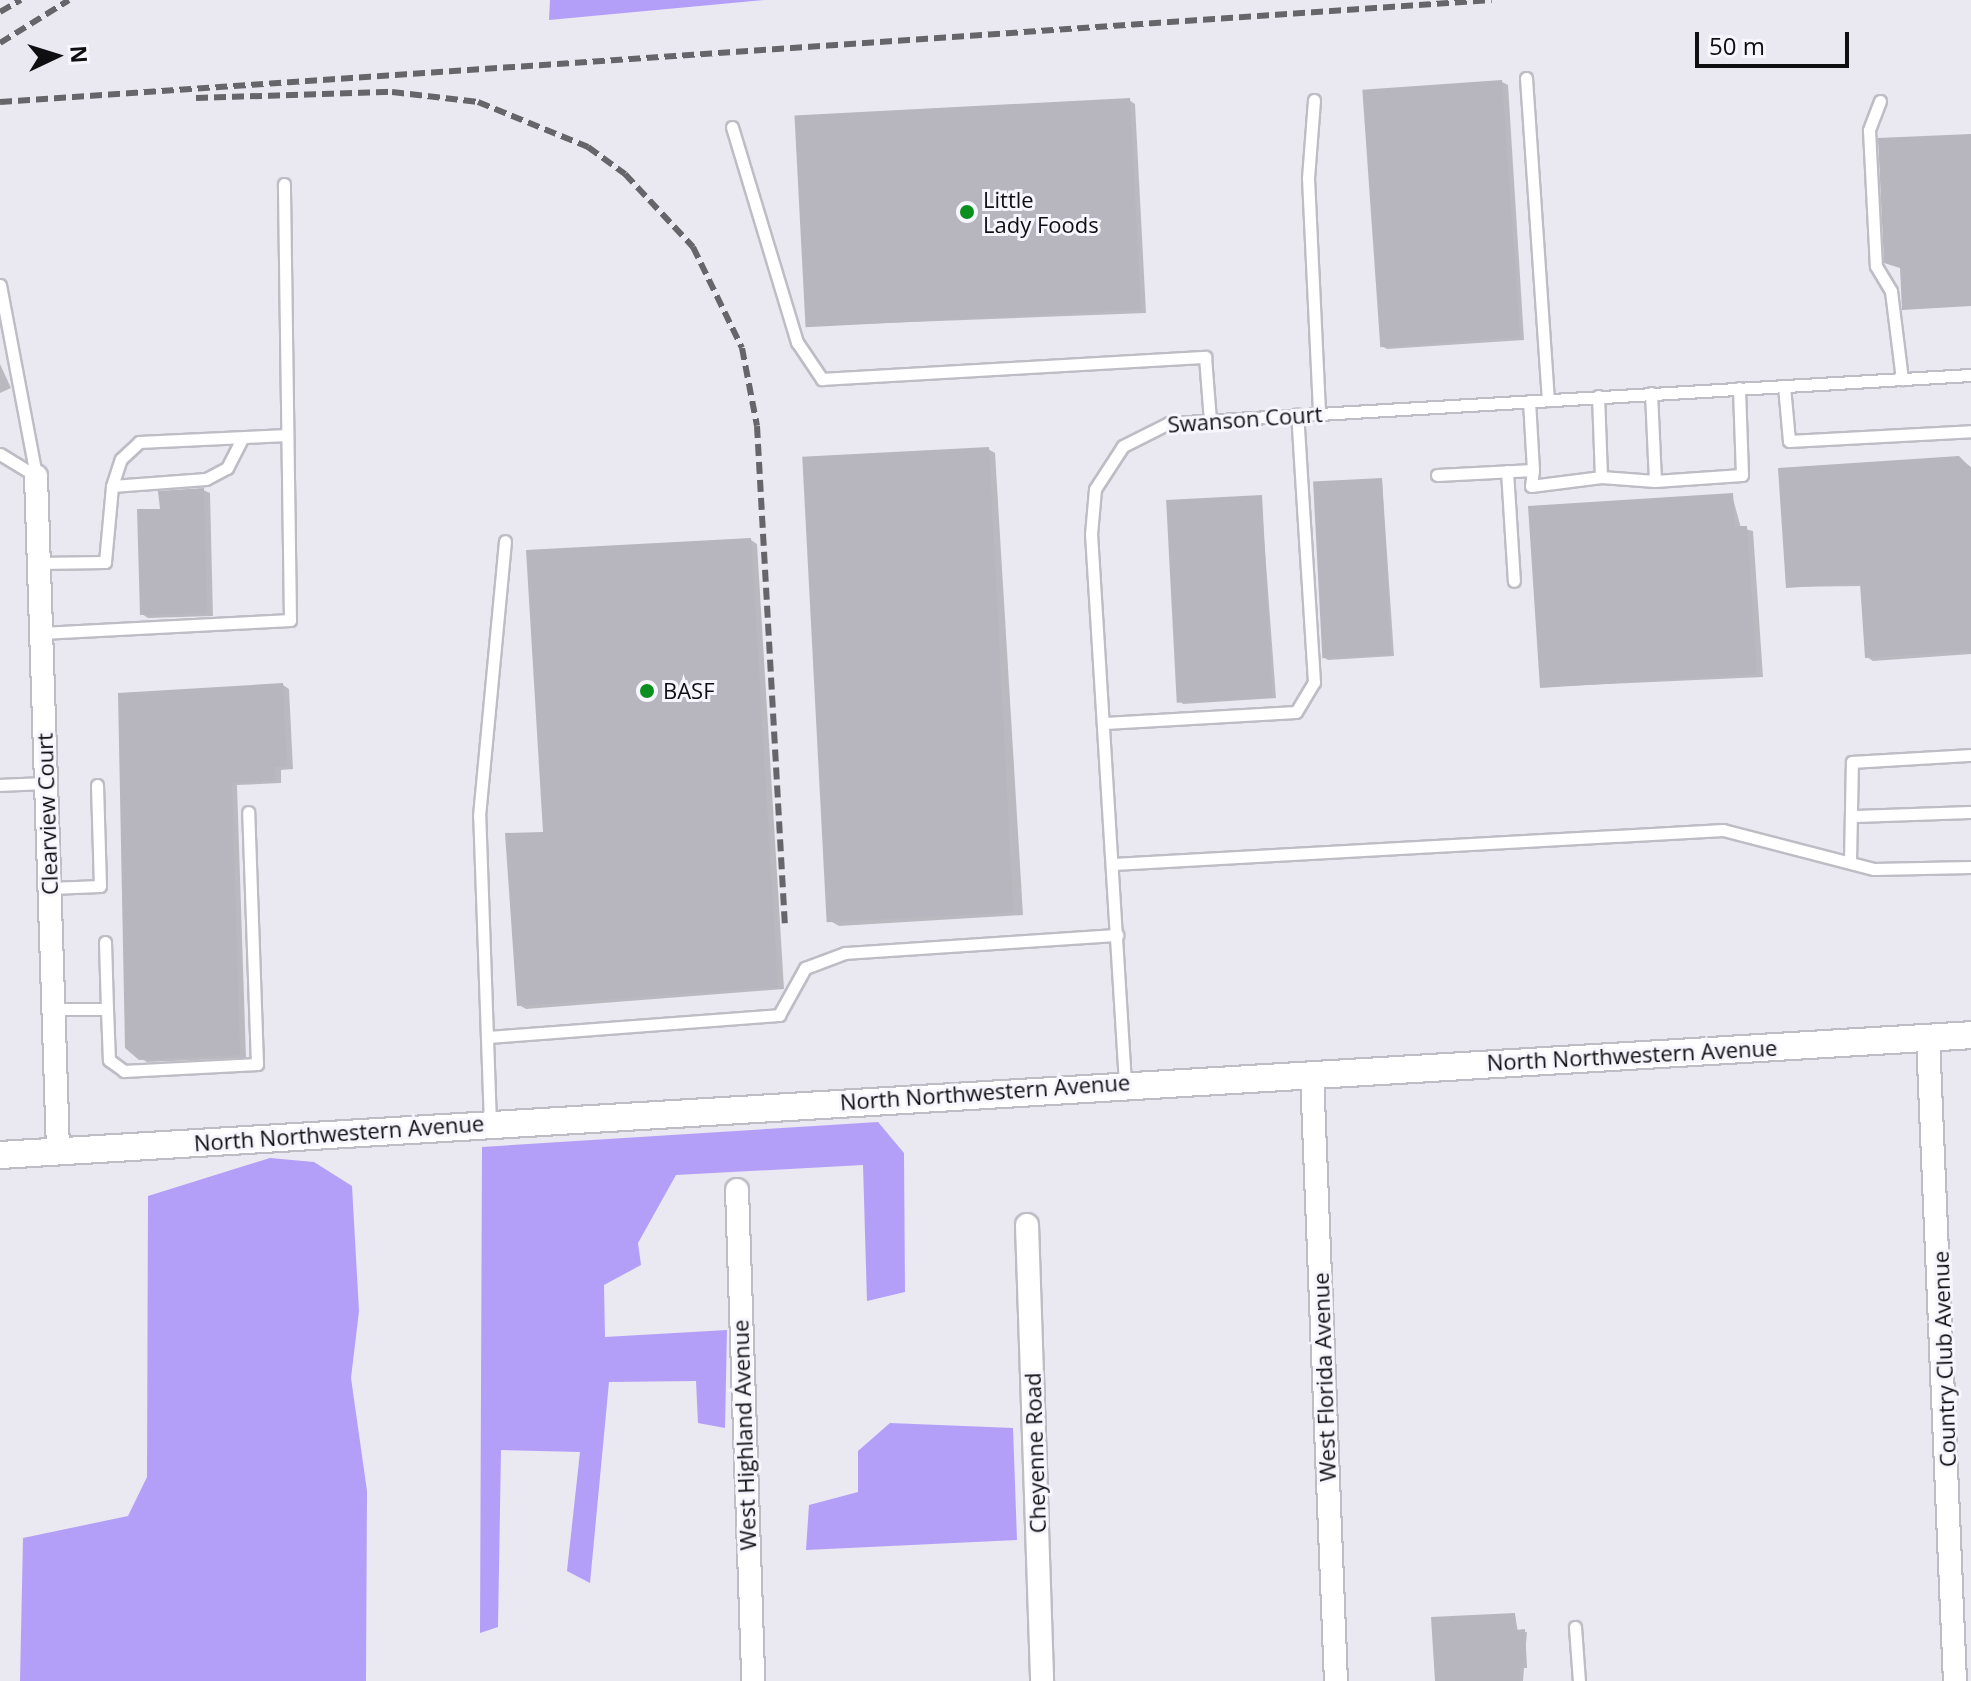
<!DOCTYPE html>
<style>
body{margin:0}
#map{position:relative;width:1971px;height:1681px;overflow:hidden;background:#eae8f1;font-family:"Open Sans",sans-serif}
div>[style]{position:absolute}
[style*='--x']{left:calc(var(--x)*1px);top:calc(var(--y)*1px);width:calc(var(--w)*1px);rotate:calc(var(--a)*1deg)}
.forest>*{inset:0;background:#b49ff8}
.shadow>*{inset:0;background:#0003}
.building>*{inset:0;background:#b7b5be;transform-origin:0 0}
.roads{filter:drop-shadow(2px 0 #bebcc4) drop-shadow(-2px 0 #bebcc4) drop-shadow(0 2px #bebcc4) drop-shadow(0 -2px #bebcc4)}
.service>*{height:11px;margin:-5.5px;padding:0 5.5px;transform-origin:5.5px;border-radius:5.5px;background:#fff}
.minor>*{height:22px;margin:-11px;padding:0 11px;transform-origin:11px;border-radius:11px;background:#fff}
.tertiary>*{height:26px;margin:-13px;padding:0 13px;transform-origin:13px;border-radius:13px;background:#fff}
.rail>*{height:6px;margin-top:-3px;transform-origin:0;background:repeating-linear-gradient(90deg,#66656a 0 12px,transparent 0 18px)}
.dots>*{width:22px;height:22px;translate:-50% -50%;box-sizing:border-box;border:4px solid #f7f6fe;border-radius:50%}
span{translate:-50% -50%;white-space:nowrap;text-align:center;line-height:1.15;-webkit-text-stroke:6px #f7f6fe;paint-order:stroke}
.poi-label{font-size:22px;color:#0f0e11}
.left{translate:0 -50%;text-align:left}
.street-label{font-size:22px;color:#0f0e11}
.north{position:absolute;left:16px;top:16px;width:80px;height:80px;-webkit-text-stroke:6px #f7f6fe;paint-order:stroke;rotate:86deg;font-size:22px;font-weight:700;line-height:32px;text-align:center;color:#0f0e11}
.north::after{content:'';display:block;margin:auto;width:28px;height:36px;background:#0f0e11;clip-path:polygon(50% 0,100% 100%,50% 72%,0 100%)}
.scale{position:absolute;left:1695px;top:32px;width:154px;height:36px;box-sizing:border-box;border:4px solid #0f0e11;border-top:0;padding-left:10px;font-size:24px;line-height:28px;white-space:nowrap;color:#0f0e11;-webkit-text-stroke:6px #f7f6fe;paint-order:stroke}
</style>
<div id="map">
<div class="forest">
<div style="clip-path:polygon(550px 0,765px 0,549px 20px)"></div>
<div style="clip-path:polygon(878px 1122px,904px 1153px,905px 1292px,867px 1301px,863px 1165px,676px 1175px,638px 1243px,641px 1265px,604px 1285px,605px 1337px,727px 1330px,725px 1428px,698px 1423px,696px 1381px,609px 1382px,590px 1583px,567px 1571px,580px 1452px,501px 1450px,498px 1627px,480px 1633px,482px 1147px)"></div>
<div style="clip-path:polygon(270px 1158px,314px 1162px,352px 1186px,359px 1311px,351px 1378px,367px 1491px,366px 1681px,20px 1681px,23px 1538px,128px 1516px,147px 1477px,148px 1196px)"></div>
<div style="clip-path:polygon(890px 1423px,1013px 1428px,1017px 1540px,806px 1550px,809px 1505px,858px 1492px,858px 1451px)"></div>
</div>
<div class="shadow">
<div style="clip-path:polygon(1502px 82px,1508px 85px,1524px 340px,1387px 349px,1380px 345px)"></div>
<div style="clip-path:polygon(1129px 100px,1135px 104px,1146px 313px,806px 326px)"></div>
<div style="clip-path:polygon(0 364px,11px 388px,0 393px)"></div>
<div style="clip-path:polygon(988px 449px,995px 453px,1023px 915px,839px 926px,832px 922px)"></div>
<div style="clip-path:polygon(1958px 458px,1971px 467px,1971px 654px,1873px 661px,1867px 657px,1862px 586px,1788px 587px)"></div>
<div style="clip-path:polygon(1382px 480px,1394px 656px,1328px 660px,1325px 658px)"></div>
<div style="clip-path:polygon(203px 490px,210px 493px,213px 616px,148px 618px,142px 614px,162px 511px)"></div>
<div style="clip-path:polygon(1732px 495px,1741px 528px,1753px 531px,1763px 677px,1542px 687px)"></div>
<div style="clip-path:polygon(1261px 497px,1276px 698px,1183px 704px,1181px 702px)"></div>
<div style="clip-path:polygon(751px 540px,757px 544px,784px 989px,526px 1009px,519px 1005px)"></div>
<div style="clip-path:polygon(283px 685px,289px 689px,293px 769px,281px 770px,281px 783px,237px 785px,246px 1058px,147px 1062px,140px 1058px,120px 694px)"></div>
<div style="clip-path:polygon(1515px 1615px,1518px 1632px,1527px 1632px,1523px 1681px,1437px 1681px)"></div>
</div>
<div class="building">
<div style="left:1502px;top:80px;width:258px;height:140px;rotate:86deg"></div>
<div style="left:1130px;top:98px;width:212px;height:336px;rotate:87deg"></div>
<div style="clip-path:polygon(1971px 134px,1971px 306px,1902px 310px,1900px 268px,1884px 263px,1878px 138px)"></div>
<div style="left:989px;top:447px;width:466px;height:187px;rotate:87deg"></div>
<div style="clip-path:polygon(1959px 456px,1971px 468px,1971px 651px,1865px 658px,1860px 583px,1786px 588px,1778px 468px)"></div>
<div style="left:1382px;top:478px;width:177px;height:69px;rotate:87deg"></div>
<div style="clip-path:polygon(204px 488px,207px 613px,140px 615px,137px 509px,160px 509px,158px 491px)"></div>
<div style="clip-path:polygon(1733px 493px,1735px 526px,1747px 526px,1757px 674px,1540px 688px,1528px 506px)"></div>
<div style="left:1262px;top:495px;width:203px;height:96px;rotate:87deg"></div>
<div style="clip-path:polygon(751px 538px,778px 987px,517px 1006px,505px 833px,543px 832px,526px 550px)"></div>
<div style="clip-path:polygon(283px 683px,287px 766px,275px 767px,276px 781px,232px 783px,240px 1055px,139px 1060px,125px 1048px,118px 693px)"></div>
<div style="clip-path:polygon(1515px 1613px,1516px 1630px,1525px 1629px,1527px 1668px,1519px 1668px,1520px 1681px,1435px 1681px,1431px 1617px)"></div>
</div>
<div class="roads">
<div class="service">
<div style="--x:1526;--y:78;--w:323;--a:86.1"></div>
<div style="--x:1314;--y:100;--w:78;--a:94.4"></div>
<div style="--x:1308;--y:178;--w:236;--a:87.3"></div>
<div style="--x:1880;--y:101;--w:31;--a:111"></div>
<div style="--x:1869;--y:130;--w:136;--a:87.1"></div>
<div style="--x:1876;--y:266;--w:29;--a:59"></div>
<div style="--x:1891;--y:291;--w:89;--a:82.9"></div>
<div style="--x:732;--y:127;--w:225;--a:73.2"></div>
<div style="--x:797;--y:342;--w:45;--a:56"></div>
<div style="--x:822;--y:379;--w:384;--a:-3.3"></div>
<div style="--x:1205;--y:357;--w:63;--a:85.5"></div>
<div style="--x:0;--y:285;--w:194;--a:79.3"></div>
<div style="--x:1784;--y:386;--w:55;--a:84.8"></div>
<div style="--x:1789;--y:441;--w:182;--a:-3.1"></div>
<div style="--x:0;--y:454;--w:42;--a:31.4"></div>
<div style="--x:1533;--y:470;--w:16;--a:97"></div>
<div style="--x:1531;--y:486;--w:71;--a:-7.3"></div>
<div style="--x:1601;--y:477;--w:81;--a:-92.1"></div>
<div style="--x:1507;--y:471;--w:110;--a:86.4"></div>
<div style="--x:1437;--y:475;--w:96;--a:-3"></div>
<div style="--x:1533;--y:470;--w:69;--a:-93.3"></div>
<div style="--x:1601;--y:477;--w:54;--a:4.2"></div>
<div style="--x:1655;--y:481;--w:88;--a:-92.6"></div>
<div style="--x:1655;--y:481;--w:87;--a:-3.9"></div>
<div style="--x:1742;--y:475;--w:87;--a:-92"></div>
<div style="--x:112;--y:486;--w:94;--a:-4.3"></div>
<div style="--x:206;--y:479;--w:24;--a:-28"></div>
<div style="--x:227;--y:468;--w:34;--a:-63"></div>
<div style="--x:37;--y:563;--w:68;--a:-0.8"></div>
<div style="--x:105;--y:562;--w:76;--a:-84.7"></div>
<div style="--x:112;--y:486;--w:28;--a:-72"></div>
<div style="--x:121;--y:459;--w:25;--a:-43"></div>
<div style="--x:139;--y:442;--w:148;--a:-2.7"></div>
<div style="--x:42;--y:633;--w:248;--a:-3"></div>
<div style="--x:290;--y:620;--w:436;--a:-90.8"></div>
<div style="--x:1105;--y:723;--w:191;--a:-3.3"></div>
<div style="--x:1296;--y:712;--w:35;--a:-59"></div>
<div style="--x:1314;--y:682;--w:268;--a:-93.6"></div>
<div style="--x:0;--y:785;--w:46;--a:-2.5"></div>
<div style="--x:1854;--y:816;--w:117;--a:-2"></div>
<div style="--x:1850;--y:862;--w:100;--a:-88.9"></div>
<div style="--x:1852;--y:762;--w:119;--a:-3.4"></div>
<div style="--x:1113;--y:864;--w:611;--a:-3.19"></div>
<div style="--x:1723;--y:830;--w:156;--a:14.5"></div>
<div style="--x:1874;--y:869;--w:97;--a:-1.2"></div>
<div style="--x:50;--y:888;--w:50;--a:-2.3"></div>
<div style="--x:100;--y:886;--w:101;--a:-91.7"></div>
<div style="--x:105;--y:942;--w:67;--a:88.3"></div>
<div style="--x:54;--y:1009;--w:53;--a:0"></div>
<div style="--x:107;--y:1009;--w:51;--a:87.8"></div>
<div style="--x:109;--y:1060;--w:19;--a:36"></div>
<div style="--x:124;--y:1071;--w:133;--a:-3"></div>
<div style="--x:257;--y:1064;--w:252;--a:-92"></div>
<div style="--x:487;--y:1037;--w:293;--a:-4.3"></div>
<div style="--x:779;--y:1015;--w:54;--a:-61"></div>
<div style="--x:805;--y:968;--w:43;--a:-20.6"></div>
<div style="--x:845;--y:953;--w:273;--a:-3.8"></div>
<div style="--x:1125;--y:1083;--w:550;--a:-93.54"></div>
<div style="--x:1091;--y:534;--w:45;--a:-84.9"></div>
<div style="--x:1095;--y:489;--w:51;--a:-56.9"></div>
<div style="--x:1123;--y:446;--w:51;--a:-26.6"></div>
<div style="--x:1169;--y:423;--w:803;--a:-3.43"></div>
<div style="--x:490;--y:1124;--w:308;--a:-92"></div>
<div style="--x:479;--y:816;--w:276;--a:-84.6"></div>
<div style="--x:1575;--y:1627;--w:54;--a:85.8"></div>
</div>
<div class="minor">
<div style="--x:36;--y:476;--w:675;--a:88.13"></div>
<div style="--x:1928;--y:1038;--w:644;--a:87.6"></div>
<div style="--x:1312;--y:1074;--w:607;--a:87.74"></div>
<div style="--x:737;--y:1190;--w:491;--a:88.1"></div>
<div style="--x:1027;--y:1225;--w:456;--a:88.1"></div>
</div>
<div class="tertiary">
<div style="--x:0;--y:1155;--w:1975;--a:-3.48"></div>
</div>
</div>
<div class="rail">
<div style="--x:0;--y:12;--w:24;--a:-30"></div>
<div style="--x:0;--y:43;--w:81;--a:-31.9"></div>
<div style="--x:196;--y:98;--w:196;--a:-1.8"></div>
<div style="--x:392;--y:92;--w:87;--a:6.6"></div>
<div style="--x:478;--y:102;--w:119;--a:22.2"></div>
<div style="--x:588;--y:147;--w:46;--a:36.1"></div>
<div style="--x:625;--y:174;--w:100;--a:47"></div>
<div style="--x:693;--y:247;--w:112;--a:64.1"></div>
<div style="--x:742;--y:348;--w:79;--a:79.1"></div>
<div style="--x:757;--y:426;--w:500;--a:86.8"></div>
<div style="--x:0;--y:102;--w:1495;--a:-3.91"></div>
</div>
<div class="dots">
<div style="left:967px;top:212px;background:#0b8f1e"></div>
<div style="left:647px;top:691px;background:#0b8f1e"></div>
</div>
<div class="poi-label">
<span class="left" style="left:983px;top:212px">Little<br>Lady Foods</span>
<span class="left" style="left:663px;top:691px">BASF</span>
</div>
<div class="street-label">
<span style="left:1245px;top:419px;rotate:-4deg">Swanson Court</span>
<span style="left:47px;top:814px;rotate:-92deg">Clearview Court</span>
<span style="left:1632px;top:1055px;rotate:-3deg">North Northwestern Avenue</span>
<span style="left:985px;top:1092px;rotate:-4deg">North Northwestern Avenue</span>
<span style="left:339px;top:1133px;rotate:-4deg">North Northwestern Avenue</span>
<span style="left:1944px;top:1359px;rotate:-92deg">Country Club Avenue</span>
<span style="left:1324px;top:1377px;rotate:-92deg">West Florida Avenue</span>
<span style="left:744px;top:1435px;rotate:-92deg">West Highland Avenue</span>
<span style="left:1035px;top:1453px;rotate:-92deg">Cheyenne Road</span>
</div>
<div class="north">N</div>
<div class="scale">50 m</div>
</div>
